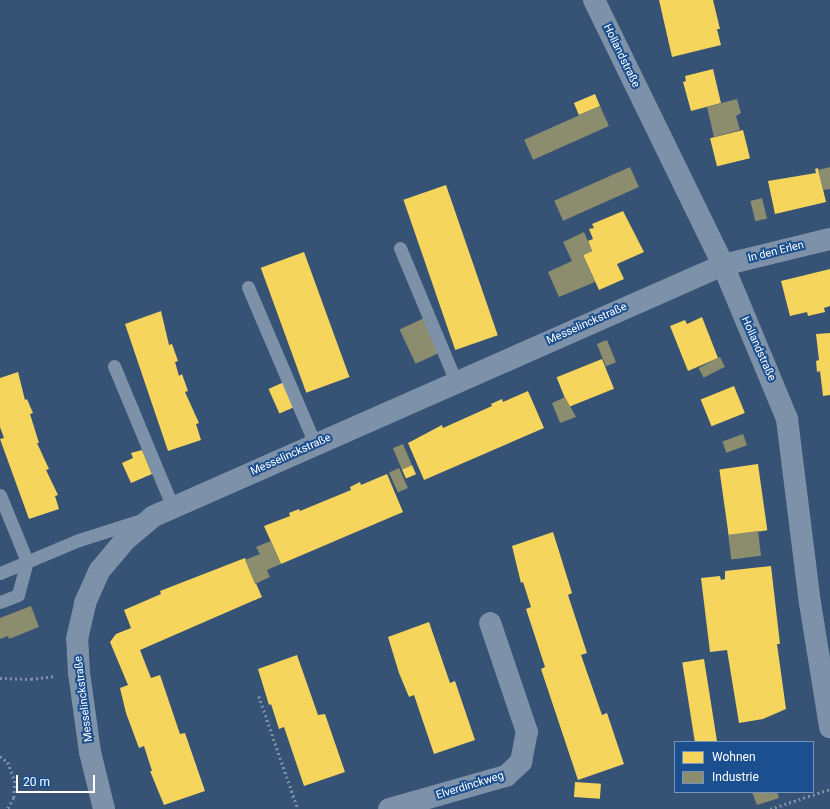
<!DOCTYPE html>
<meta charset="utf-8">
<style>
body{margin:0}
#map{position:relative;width:830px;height:809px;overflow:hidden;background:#365274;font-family:Roboto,sans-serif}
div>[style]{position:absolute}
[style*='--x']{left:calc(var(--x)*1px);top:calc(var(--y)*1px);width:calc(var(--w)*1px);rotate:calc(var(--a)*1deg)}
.homes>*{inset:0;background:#f6d55c;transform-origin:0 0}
.industry>*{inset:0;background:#8c8c6e;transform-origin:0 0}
.path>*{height:2.5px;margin-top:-1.25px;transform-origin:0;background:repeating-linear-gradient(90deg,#7d92a8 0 2px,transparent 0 5px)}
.service>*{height:13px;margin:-6.5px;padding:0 6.5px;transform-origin:6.5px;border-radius:6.5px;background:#7d92a8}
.minor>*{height:22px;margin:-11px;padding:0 11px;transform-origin:11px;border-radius:11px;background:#7d92a8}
span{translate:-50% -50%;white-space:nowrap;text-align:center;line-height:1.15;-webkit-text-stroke:4px #1b4f8f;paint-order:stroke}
.street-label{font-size:11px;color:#fff}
.legend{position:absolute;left:674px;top:741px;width:140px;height:52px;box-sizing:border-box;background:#1b4f8f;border:1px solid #7695bc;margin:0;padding:5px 7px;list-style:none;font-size:12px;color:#fff}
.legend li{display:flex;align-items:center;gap:8px;height:20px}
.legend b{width:20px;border:1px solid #7695bc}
.scale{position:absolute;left:16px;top:775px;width:79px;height:18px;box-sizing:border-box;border:2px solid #fff;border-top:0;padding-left:5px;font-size:12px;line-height:14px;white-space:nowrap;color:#fff;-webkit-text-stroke:3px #1b4f8f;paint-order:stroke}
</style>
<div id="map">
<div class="homes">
<div style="clip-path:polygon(659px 0,713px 0,720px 29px,717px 29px,721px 45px,672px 57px)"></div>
<div style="clip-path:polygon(713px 69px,721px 103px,691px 111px,683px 82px,686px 81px,685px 76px)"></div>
<div style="left:595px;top:94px;width:13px;height:23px;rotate:67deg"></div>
<div style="left:743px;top:130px;width:29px;height:34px;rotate:76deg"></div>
<div style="clip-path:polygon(818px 168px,826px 202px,775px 214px,768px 181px,816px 173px,815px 169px)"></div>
<div style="left:446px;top:185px;width:159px;height:45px;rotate:71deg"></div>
<div style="clip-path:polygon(623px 211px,644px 252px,617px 264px,624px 279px,599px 290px,583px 255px,592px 251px,588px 241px,593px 239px,589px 229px,594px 228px,592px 224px)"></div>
<div style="left:304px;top:252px;width:133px;height:46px;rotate:70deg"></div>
<div style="clip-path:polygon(830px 269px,830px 306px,824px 308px,825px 312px,808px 316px,807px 312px,790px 316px,781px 281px)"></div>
<div style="clip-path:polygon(161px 311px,169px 345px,172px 344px,178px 361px,175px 362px,179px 376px,182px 374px,188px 391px,185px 392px,199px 423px,196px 424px,201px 440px,168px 451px,125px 324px)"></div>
<div style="clip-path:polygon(702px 317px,718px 358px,688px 371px,670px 326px,685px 320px,687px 324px)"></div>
<div style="clip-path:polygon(830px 333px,830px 395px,823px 396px,820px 371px,817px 372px,816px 361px,819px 360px,816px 334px)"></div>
<div style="left:602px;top:359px;width:32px;height:49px;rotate:68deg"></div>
<div style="clip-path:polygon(18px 372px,25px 400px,27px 399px,33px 413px,30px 414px,39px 443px,37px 443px,49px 469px,46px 470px,58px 495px,55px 496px,59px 509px,29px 519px,0 439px,4px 438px,0 427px,0 378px)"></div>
<div style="left:284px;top:382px;width:27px;height:17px;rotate:66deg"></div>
<div style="left:734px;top:386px;width:29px;height:36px;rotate:68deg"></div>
<div style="clip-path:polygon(528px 391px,544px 428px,424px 480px,408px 443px,442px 425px,443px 428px,492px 406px,491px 404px,502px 399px,503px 402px)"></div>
<div style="clip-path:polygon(142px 450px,152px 474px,131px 483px,122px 463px,133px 458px,131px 453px)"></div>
<div style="left:758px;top:464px;width:67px;height:39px;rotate:82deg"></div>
<div style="left:412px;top:465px;width:10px;height:11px;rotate:66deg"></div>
<div style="clip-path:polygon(387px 474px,403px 512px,281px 564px,264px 526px,290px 516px,289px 513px,299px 509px,300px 511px,351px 490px,350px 487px,360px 482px,361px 485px)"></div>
<div style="clip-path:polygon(553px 532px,572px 593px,568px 595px,587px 653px,581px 655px,602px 715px,607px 713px,624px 764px,578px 780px,541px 669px,545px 667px,526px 609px,531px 607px,523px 582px,521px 583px,512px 546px)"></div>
<div style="clip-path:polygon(245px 558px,262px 597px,140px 650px,151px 678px,160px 675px,180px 734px,185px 733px,205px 791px,164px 805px,150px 771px,152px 771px,144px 746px,139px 748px,126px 713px,120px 688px,128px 685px,110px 642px,116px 634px,131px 628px,124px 610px,161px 594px,160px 591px)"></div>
<div style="clip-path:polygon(771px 566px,780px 644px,777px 644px,786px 709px,763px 719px,739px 723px,727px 650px,710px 652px,701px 578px,720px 576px,721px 580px,725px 579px,725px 571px)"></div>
<div style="clip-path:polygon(429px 622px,450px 683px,455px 681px,475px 740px,434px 754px,414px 695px,409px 697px,399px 673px,388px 637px)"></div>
<div style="clip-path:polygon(297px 655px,318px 715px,325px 714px,345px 772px,304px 786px,284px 727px,279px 729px,271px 704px,269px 705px,258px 669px)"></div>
<div style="left:704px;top:659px;width:84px;height:22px;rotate:81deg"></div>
<div style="left:575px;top:782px;width:26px;height:15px;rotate:4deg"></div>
</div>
<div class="industry">
<div style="clip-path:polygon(737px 99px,741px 113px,736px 116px,740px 130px,714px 137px,707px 107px)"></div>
<div style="left:600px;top:106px;width:22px;height:83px;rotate:66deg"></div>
<div style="left:630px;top:167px;width:22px;height:83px;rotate:66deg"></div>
<div style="clip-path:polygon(830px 167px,830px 189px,823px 190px,818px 170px)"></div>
<div style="left:762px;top:198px;width:21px;height:12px;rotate:76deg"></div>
<div style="clip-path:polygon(584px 232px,592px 251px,583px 255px,595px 282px,559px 297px,548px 272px,572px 261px,563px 242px)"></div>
<div style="left:424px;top:318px;width:38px;height:27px;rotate:65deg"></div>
<div style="left:607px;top:340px;width:24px;height:11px;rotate:68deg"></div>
<div style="left:720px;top:357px;width:11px;height:24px;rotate:63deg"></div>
<div style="clip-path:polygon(565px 397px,576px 417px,560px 423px,552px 403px)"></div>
<div style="left:743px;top:434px;width:12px;height:22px;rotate:70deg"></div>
<div style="left:403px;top:444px;width:23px;height:11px;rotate:67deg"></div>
<div style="left:399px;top:468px;width:22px;height:11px;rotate:66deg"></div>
<div style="left:758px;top:531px;width:25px;height:30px;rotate:83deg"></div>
<div style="clip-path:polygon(271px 541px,281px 564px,267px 570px,270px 577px,255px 584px,245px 560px,260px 554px,256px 547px)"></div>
<div style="clip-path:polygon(31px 606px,39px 627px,9px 639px,8px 636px,0 639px,0 618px)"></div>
<div style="clip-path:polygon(752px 792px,777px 792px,779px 798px,757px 805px)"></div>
</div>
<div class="path">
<div style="--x:0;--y:678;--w:31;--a:2"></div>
<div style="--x:31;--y:679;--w:24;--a:-7"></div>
<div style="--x:259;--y:696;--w:120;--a:71"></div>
<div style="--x:0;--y:756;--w:10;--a:37"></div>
<div style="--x:8;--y:762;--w:20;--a:70"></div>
<div style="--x:15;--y:781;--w:17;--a:93"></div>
<div style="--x:14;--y:798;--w:13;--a:119"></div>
<div style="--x:770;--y:809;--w:63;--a:-18.4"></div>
</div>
<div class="service">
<div style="--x:400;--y:248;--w:145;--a:67.3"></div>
<div style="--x:248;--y:287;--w:171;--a:66.9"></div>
<div style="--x:114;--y:366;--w:154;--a:67.4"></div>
<div style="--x:0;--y:495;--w:71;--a:67.8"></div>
<div style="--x:27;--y:561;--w:35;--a:105"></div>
<div style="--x:18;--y:595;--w:19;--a:159"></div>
<div style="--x:0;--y:573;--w:86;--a:-22.7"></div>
<div style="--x:79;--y:540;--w:69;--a:-17.7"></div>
</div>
<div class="minor">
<div style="--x:594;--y:0;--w:295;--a:64"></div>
<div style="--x:723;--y:265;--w:167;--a:67.4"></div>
<div style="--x:787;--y:419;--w:185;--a:82.9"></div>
<div style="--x:810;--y:603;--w:126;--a:80.8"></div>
<div style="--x:104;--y:809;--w:59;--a:-103.8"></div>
<div style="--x:90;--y:752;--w:80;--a:-97.9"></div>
<div style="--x:79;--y:673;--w:34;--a:-93"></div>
<div style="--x:77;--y:639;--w:37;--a:-77"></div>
<div style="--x:85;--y:603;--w:36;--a:-66"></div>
<div style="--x:100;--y:570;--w:38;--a:-50"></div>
<div style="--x:124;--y:541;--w:39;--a:-40"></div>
<div style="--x:154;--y:516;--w:622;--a:-23.8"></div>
<div style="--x:723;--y:265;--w:110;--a:-13.7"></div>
<div style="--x:389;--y:809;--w:122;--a:-15.8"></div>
<div style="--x:506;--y:776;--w:21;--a:-43"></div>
<div style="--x:521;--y:762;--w:31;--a:-79"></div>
<div style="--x:527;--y:732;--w:115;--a:-108.7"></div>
</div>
<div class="street-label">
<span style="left:621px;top:56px;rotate:64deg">Hollandstraße</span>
<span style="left:776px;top:252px;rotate:-14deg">In den Erlen</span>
<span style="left:587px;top:324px;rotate:-24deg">Messelinckstraße</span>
<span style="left:758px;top:349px;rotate:66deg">Hollandstraße</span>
<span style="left:291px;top:455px;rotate:-24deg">Messelinckstraße</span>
<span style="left:84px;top:699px;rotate:-97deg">Messelinckstraße</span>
<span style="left:470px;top:786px;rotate:-17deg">Elverdinckweg</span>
</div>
<ul class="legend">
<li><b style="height:11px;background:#f6d55c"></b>Wohnen</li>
<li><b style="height:11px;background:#8c8c6e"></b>Industrie</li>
</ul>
<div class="scale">20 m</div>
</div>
